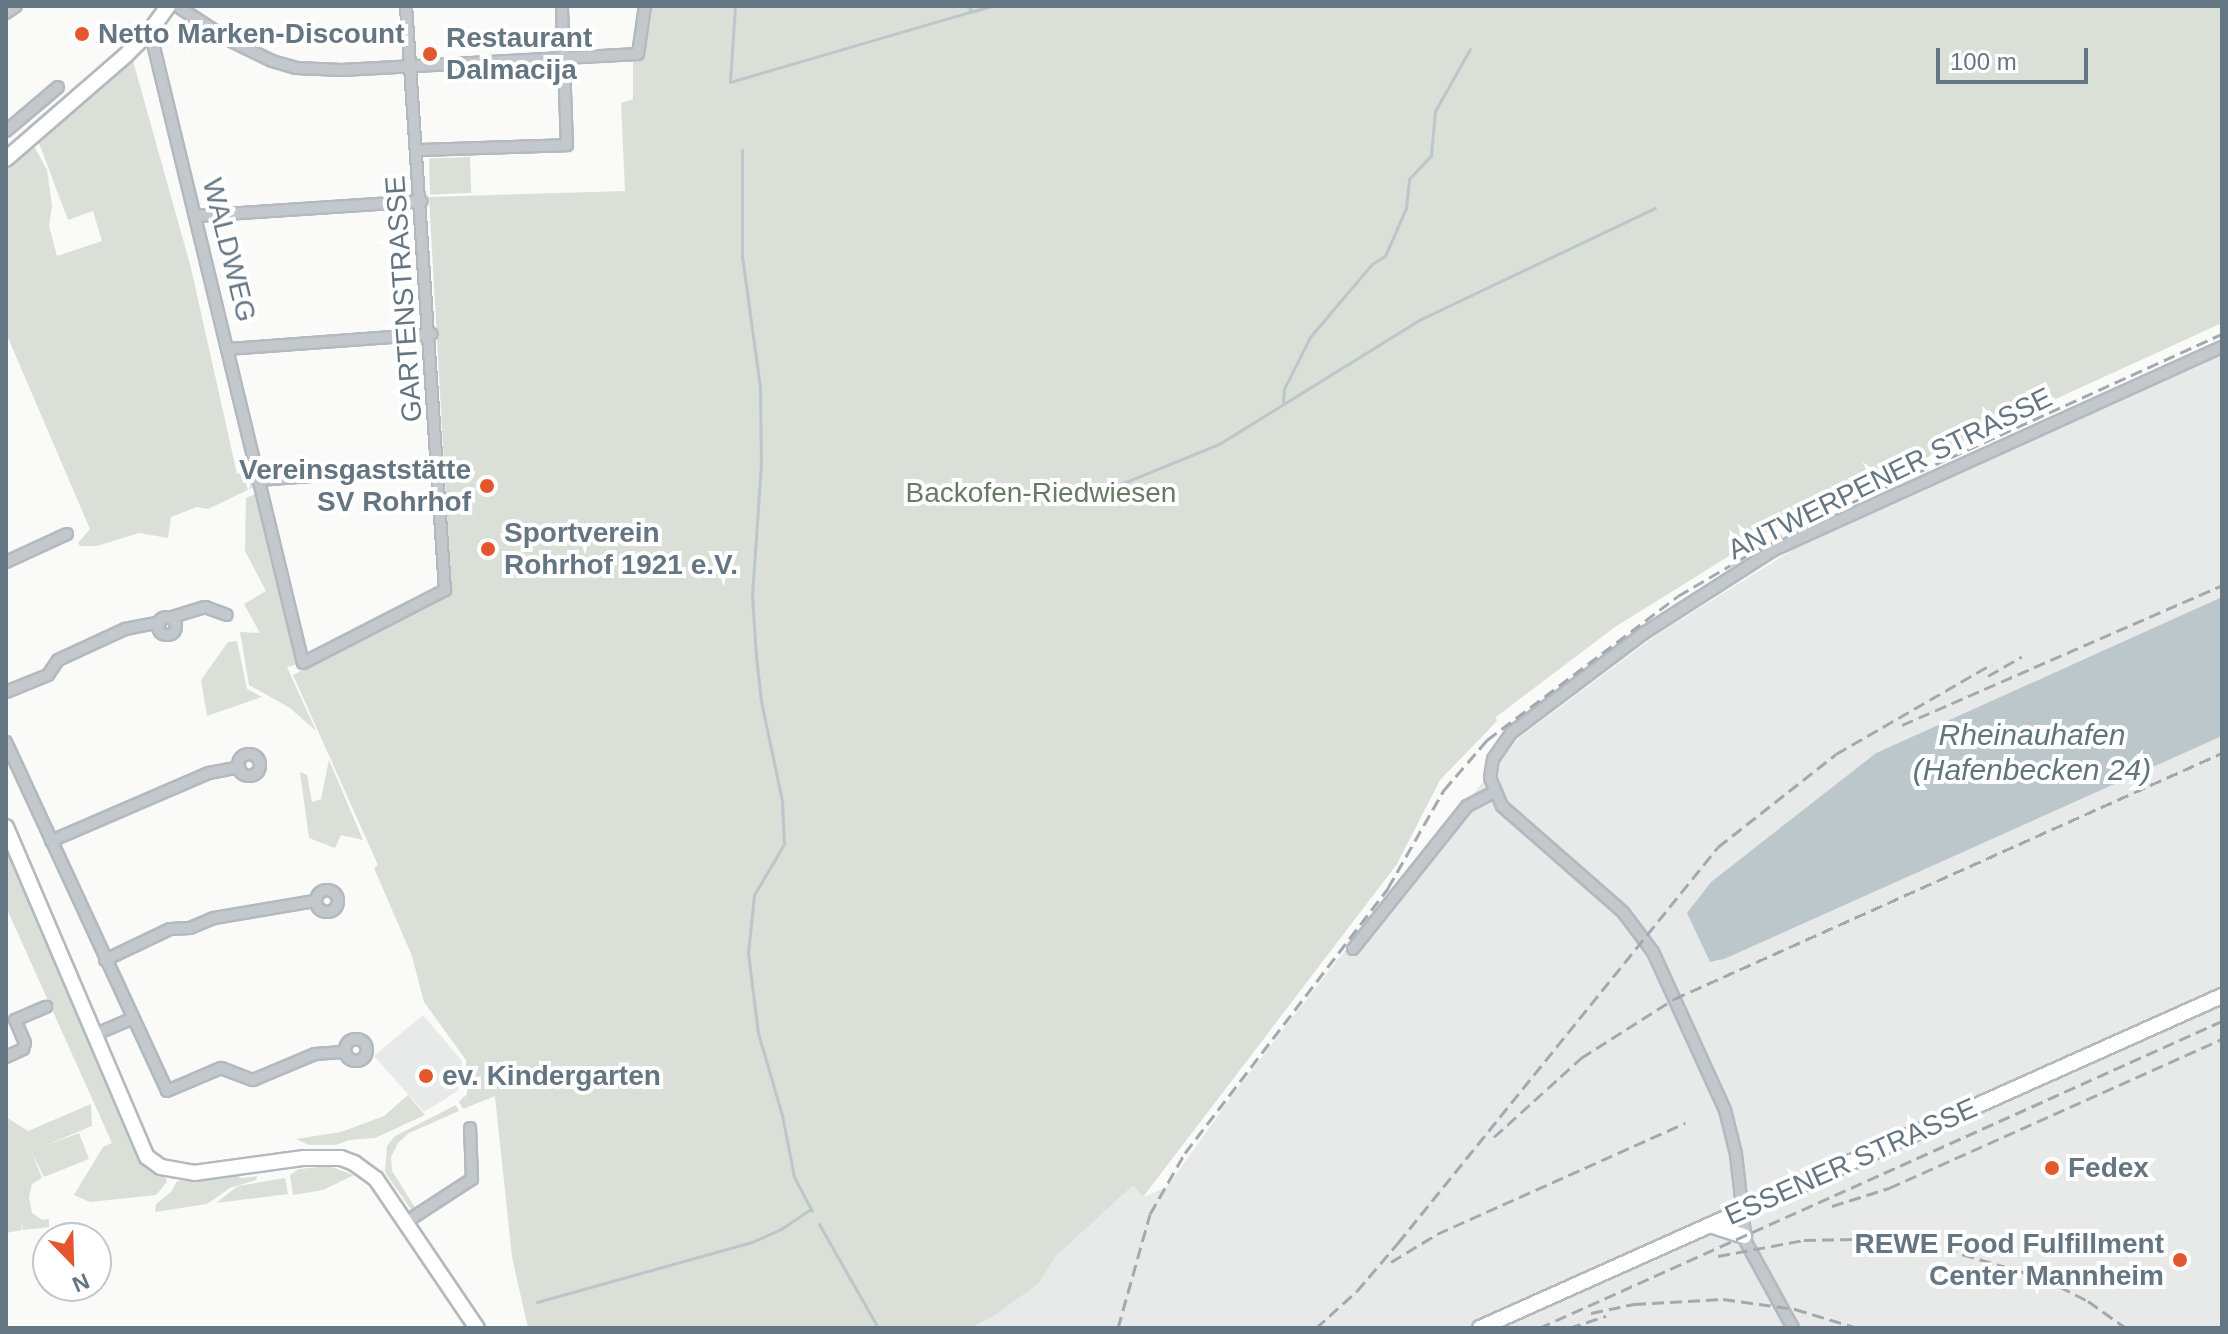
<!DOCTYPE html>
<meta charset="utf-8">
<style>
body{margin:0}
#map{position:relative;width:2228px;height:1334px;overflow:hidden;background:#fafaf8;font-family:Arial,sans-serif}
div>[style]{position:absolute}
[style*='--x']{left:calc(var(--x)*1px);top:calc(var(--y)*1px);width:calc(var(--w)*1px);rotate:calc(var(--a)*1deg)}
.built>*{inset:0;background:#e8e9e9}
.green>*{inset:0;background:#dadfd7;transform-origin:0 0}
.water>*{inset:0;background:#bbc7cb}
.stream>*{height:3px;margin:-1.5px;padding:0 1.5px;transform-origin:1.5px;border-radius:1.5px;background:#bbc7cb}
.roads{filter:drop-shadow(2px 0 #b3babf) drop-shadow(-2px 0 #b3babf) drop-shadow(0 2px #b3babf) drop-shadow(0 -2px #b3babf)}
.street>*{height:10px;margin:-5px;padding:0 5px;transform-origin:5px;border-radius:5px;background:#c3c8cc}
.street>.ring{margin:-5px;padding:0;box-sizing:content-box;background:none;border:10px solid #c3c8cc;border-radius:50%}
.secondary>*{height:14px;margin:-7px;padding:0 7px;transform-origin:7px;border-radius:7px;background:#fff}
.rail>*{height:3px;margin-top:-1.5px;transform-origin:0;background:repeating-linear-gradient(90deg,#a2aab0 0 12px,transparent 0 18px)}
.dots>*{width:22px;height:22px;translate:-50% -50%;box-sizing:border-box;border:4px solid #fff;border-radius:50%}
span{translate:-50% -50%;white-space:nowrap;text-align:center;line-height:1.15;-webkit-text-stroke:8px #fff;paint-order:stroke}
.poi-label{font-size:28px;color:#657683;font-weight:700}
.left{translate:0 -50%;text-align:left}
.right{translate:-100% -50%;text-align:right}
.street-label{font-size:28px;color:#657683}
.park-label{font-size:28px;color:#687a64}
.water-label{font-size:30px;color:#60757c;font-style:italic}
.frame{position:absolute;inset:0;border:8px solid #657683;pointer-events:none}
.north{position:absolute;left:32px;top:1222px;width:80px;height:80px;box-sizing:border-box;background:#fff;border:2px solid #c1c8cd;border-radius:50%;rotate:157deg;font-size:22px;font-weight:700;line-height:32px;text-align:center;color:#657683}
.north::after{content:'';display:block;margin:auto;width:28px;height:36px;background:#e4572e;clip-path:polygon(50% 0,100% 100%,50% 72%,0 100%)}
.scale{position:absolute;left:1936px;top:48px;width:152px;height:36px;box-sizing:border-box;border:4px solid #657683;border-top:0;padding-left:10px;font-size:24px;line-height:28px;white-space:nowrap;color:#657683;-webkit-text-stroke:6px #fff;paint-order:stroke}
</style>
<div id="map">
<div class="built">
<div style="clip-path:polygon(2222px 353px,2222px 597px,1876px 753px,1711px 882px,1715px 962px,2222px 736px,2222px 1328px,971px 1328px,992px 1317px,1077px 1222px,1132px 1181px,1143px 1197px,1167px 1187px,1236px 1090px,1352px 941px,1520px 737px,1658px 634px,1802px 544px)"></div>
<div style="clip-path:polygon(423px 1015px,462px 1061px,458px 1091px,424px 1112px,374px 1056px)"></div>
</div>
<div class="green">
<div style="clip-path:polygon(650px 6px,2222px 6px,2222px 323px,1779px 525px,1615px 627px,1496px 717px,1497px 721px,1440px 780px,1397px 864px,1143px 1197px,1133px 1185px,1056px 1256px,1038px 1284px,992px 1317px,971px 1328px,528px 1328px,512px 1257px,495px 1096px,463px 1109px,459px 1102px,466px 1094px,466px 1060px,424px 1002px,412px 956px,374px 868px,378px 865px,293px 675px,451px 587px,429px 197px,625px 191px,621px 103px,633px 99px,633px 58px,642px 57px)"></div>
<div style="clip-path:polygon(133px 61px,191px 268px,237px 474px,253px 467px,256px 486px,208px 509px,197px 507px,171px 517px,168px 538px,139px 533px,97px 546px,80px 546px,78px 543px,90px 529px,6px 333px,6px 170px,34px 146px,47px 170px,52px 206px,49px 226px,57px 256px,102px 241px,93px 211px,68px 220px,39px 143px)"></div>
<div style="left:470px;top:157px;width:36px;height:41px;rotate:88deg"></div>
<div style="clip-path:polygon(258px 493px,298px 664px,287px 667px,316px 731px,290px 708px,249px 685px,240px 632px,260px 633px,244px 604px,266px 591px,245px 551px,246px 498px)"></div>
<div style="clip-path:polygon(237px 641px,247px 689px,262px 697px,207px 716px,201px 680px,228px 642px)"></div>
<div style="clip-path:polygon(329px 760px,363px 840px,341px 835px,335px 848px,309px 838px,300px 772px,307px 775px,312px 802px,321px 799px)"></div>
<div style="clip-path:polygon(6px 841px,90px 1033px,134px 1147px,140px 1158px,165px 1175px,167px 1182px,156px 1195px,90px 1202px,74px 1195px,103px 1147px,112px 1143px,6px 907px)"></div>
<div style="clip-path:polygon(408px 1095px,425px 1115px,375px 1138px,349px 1140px,336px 1145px,309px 1145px,296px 1139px,341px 1132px,384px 1116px)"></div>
<div style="clip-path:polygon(91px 1104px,92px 1126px,39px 1148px,79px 1133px,89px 1159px,44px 1177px,31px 1151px,42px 1178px,32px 1184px,29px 1197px,32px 1213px,42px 1220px,49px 1219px,49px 1227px,23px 1230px,21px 1219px,22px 1230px,6px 1233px,6px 1117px,28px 1131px)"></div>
<div style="clip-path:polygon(456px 1105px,459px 1111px,409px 1133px,398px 1143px,391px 1157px,392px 1171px,416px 1209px,412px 1211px,385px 1172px,387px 1146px,395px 1136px)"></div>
<div style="clip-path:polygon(329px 1166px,354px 1175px,323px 1190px,293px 1195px,290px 1175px,299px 1169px)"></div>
<div style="clip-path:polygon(238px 1175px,241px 1178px,257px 1176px,256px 1180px,230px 1188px,207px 1204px,155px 1212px,156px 1204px,171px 1192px,177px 1181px)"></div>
<div style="clip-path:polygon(285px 1178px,288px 1194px,216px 1203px,238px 1186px)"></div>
</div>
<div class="water">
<div style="clip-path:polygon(2222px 597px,2222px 736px,1724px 959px,1710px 962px,1687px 913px,1711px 882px,1876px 753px)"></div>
</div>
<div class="stream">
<div style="--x:735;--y:6;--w:76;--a:93.8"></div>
<div style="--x:730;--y:82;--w:250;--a:-16.3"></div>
<div style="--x:970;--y:6;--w:6;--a:90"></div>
<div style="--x:970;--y:12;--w:22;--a:-16"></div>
<div style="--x:742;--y:150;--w:106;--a:90"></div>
<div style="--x:742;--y:256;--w:132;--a:82.2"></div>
<div style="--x:760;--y:387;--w:77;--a:89.3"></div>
<div style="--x:761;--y:464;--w:132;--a:93.9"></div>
<div style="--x:752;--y:596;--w:60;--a:86.2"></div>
<div style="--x:756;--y:656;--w:45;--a:83.7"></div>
<div style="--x:761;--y:701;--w:102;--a:78.1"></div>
<div style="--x:782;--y:801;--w:43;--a:87.3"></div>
<div style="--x:784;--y:844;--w:59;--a:120.5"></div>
<div style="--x:754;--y:895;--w:58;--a:95.9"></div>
<div style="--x:748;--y:953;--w:81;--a:82.9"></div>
<div style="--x:758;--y:1033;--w:85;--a:73.7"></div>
<div style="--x:782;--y:1115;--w:63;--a:79"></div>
<div style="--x:794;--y:1177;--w:38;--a:62"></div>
<div style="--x:1283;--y:401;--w:12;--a:-85"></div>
<div style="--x:1284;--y:389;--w:58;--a:-63.4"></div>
<div style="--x:1310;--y:337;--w:96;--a:-49.7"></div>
<div style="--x:1372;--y:264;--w:15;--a:-32"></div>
<div style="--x:1385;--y:256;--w:52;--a:-66.4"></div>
<div style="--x:1406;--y:208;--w:29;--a:-84"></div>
<div style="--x:1409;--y:179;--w:33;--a:-47"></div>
<div style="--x:1431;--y:155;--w:44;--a:-84.8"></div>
<div style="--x:1435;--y:111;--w:71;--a:-60.6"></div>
<div style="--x:1084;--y:499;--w:146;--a:-22.2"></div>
<div style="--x:1219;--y:444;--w:235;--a:-31.8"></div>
<div style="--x:1419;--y:320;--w:261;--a:-25.4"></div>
<div style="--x:819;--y:1224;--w:120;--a:60.4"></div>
<div style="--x:537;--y:1302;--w:223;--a:-15.6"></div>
<div style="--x:752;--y:1242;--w:32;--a:-24"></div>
<div style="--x:781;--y:1229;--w:36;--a:-34"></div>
</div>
<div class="roads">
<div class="street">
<div style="--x:177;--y:6;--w:62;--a:33.2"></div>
<div style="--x:229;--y:40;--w:48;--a:26"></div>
<div style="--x:272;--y:61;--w:25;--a:16"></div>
<div style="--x:296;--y:68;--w:46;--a:2.5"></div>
<div style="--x:342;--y:70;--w:296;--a:-3.1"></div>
<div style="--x:638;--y:54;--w:49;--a:-81.7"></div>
<div style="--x:6;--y:13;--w:12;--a:-35"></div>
<div style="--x:150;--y:31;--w:650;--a:76.39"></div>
<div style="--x:303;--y:663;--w:160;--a:-27.2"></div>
<div style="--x:445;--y:590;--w:585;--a:-93.82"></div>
<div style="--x:6;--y:131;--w:68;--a:-40.2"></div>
<div style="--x:418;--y:150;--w:149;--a:-1.9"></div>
<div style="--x:567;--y:145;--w:139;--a:-92.1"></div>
<div style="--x:197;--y:216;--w:225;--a:-3.8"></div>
<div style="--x:228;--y:349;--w:204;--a:-4.2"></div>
<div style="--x:260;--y:480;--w:181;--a:-4.4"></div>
<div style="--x:6;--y:562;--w:67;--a:-24.7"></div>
<div class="ring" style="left:158px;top:617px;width:8px;height:8px"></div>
<div style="--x:169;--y:618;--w:38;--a:-17"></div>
<div style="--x:205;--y:607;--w:23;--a:20"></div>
<div style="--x:6;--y:692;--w:45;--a:-22"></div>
<div style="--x:48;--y:675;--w:18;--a:-56"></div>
<div style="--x:58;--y:660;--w:74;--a:-24.8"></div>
<div style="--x:125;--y:629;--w:36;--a:-11"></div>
<div style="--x:6;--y:742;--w:384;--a:65.2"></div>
<div style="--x:167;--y:1091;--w:59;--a:-23.1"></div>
<div style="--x:221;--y:1068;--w:34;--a:21"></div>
<div style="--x:253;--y:1080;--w:67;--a:-22.8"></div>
<div style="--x:315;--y:1054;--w:31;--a:-4"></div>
<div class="ring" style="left:238px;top:754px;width:12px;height:12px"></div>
<div style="--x:51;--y:841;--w:172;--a:-23.3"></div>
<div style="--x:209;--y:773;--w:31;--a:-11"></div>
<div class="ring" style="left:316px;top:890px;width:12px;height:12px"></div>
<div style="--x:1353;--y:949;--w:183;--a:-51.4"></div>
<div style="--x:1467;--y:806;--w:30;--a:-27"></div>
<div style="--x:105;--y:960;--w:72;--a:-25.5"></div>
<div style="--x:170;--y:929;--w:20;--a:-3"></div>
<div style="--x:190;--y:928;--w:26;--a:-23"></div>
<div style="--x:214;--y:918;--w:102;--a:-9.6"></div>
<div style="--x:96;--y:1034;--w:38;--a:-23"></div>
<div class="ring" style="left:345px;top:1039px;width:12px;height:12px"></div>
<div style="--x:6;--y:1057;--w:19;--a:-25"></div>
<div style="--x:23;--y:1049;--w:6;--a:-72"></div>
<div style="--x:25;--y:1043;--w:25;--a:-113"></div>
<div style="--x:15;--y:1020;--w:34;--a:-23"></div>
<div style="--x:406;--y:1222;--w:79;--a:-33.1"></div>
<div style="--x:472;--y:1179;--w:51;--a:-92.2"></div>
<div style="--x:1793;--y:1328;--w:98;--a:-118.7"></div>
<div style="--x:1746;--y:1242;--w:89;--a:-96.5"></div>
<div style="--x:1736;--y:1154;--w:45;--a:-104"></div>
<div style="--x:1725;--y:1110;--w:174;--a:-114.5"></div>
<div style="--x:1653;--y:952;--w:50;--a:-126.9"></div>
<div style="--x:1623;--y:912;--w:161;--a:-138.8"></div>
<div style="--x:1502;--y:806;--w:30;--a:-113"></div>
<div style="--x:1490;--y:778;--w:19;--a:-81"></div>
<div style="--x:1493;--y:759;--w:32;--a:-55"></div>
<div style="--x:1511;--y:733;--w:166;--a:-36.9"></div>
<div style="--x:1644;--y:633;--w:154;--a:-32.6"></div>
<div style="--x:1774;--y:550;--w:492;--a:-24.4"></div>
</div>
<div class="secondary">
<div style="--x:6;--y:159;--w:159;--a:-40.9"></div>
<div style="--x:126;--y:55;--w:34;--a:-45"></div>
<div style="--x:150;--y:31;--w:31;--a:-54"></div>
<div style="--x:6;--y:827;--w:359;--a:66.9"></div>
<div style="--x:147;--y:1157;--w:17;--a:36"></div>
<div style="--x:161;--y:1167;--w:34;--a:10"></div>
<div style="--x:194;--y:1173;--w:111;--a:-7.8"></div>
<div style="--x:304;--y:1158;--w:37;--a:0"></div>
<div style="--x:341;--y:1158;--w:14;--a:21"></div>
<div style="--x:354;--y:1163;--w:27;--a:36"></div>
<div style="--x:376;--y:1179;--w:180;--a:55.9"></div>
<div style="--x:1710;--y:1225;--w:36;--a:18"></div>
<div style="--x:1480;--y:1328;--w:813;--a:-24.11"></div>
</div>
</div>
<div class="rail">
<div style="--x:1988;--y:676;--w:39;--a:-30"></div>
<div style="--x:1902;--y:725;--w:349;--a:-23.6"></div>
<div style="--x:1494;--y:1137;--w:118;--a:-42.2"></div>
<div style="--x:1581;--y:1058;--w:110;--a:-32.4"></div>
<div style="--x:1674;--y:999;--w:601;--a:-24.18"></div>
<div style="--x:1832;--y:1206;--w:60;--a:-17.5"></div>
<div style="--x:1889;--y:1188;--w:365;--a:-24.1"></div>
<div style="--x:1718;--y:1256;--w:87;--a:-10.5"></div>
<div style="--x:1804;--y:1240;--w:51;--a:-1.1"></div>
<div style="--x:1855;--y:1239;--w:91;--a:6.3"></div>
<div style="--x:1945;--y:1249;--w:102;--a:16.5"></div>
<div style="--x:2043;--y:1278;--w:51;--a:27.1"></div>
<div style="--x:2088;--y:1301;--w:47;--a:35.4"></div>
<div style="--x:1391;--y:1262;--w:54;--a:-31.3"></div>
<div style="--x:1437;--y:1234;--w:272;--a:-24.1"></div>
<div style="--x:1591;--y:1313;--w:44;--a:-11.8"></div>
<div style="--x:1634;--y:1304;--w:89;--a:-3.2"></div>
<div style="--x:1723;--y:1299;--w:73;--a:7.9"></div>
<div style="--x:1795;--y:1309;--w:66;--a:16.8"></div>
<div style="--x:1118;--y:1328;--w:118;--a:-74.3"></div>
<div style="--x:1150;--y:1214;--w:70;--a:-60.2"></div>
<div style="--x:1185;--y:1153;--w:334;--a:-52.5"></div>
<div style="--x:1388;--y:888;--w:113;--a:-60.3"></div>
<div style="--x:1444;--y:790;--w:66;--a:-49.3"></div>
<div style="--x:1487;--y:740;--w:239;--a:-37"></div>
<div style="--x:1678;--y:596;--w:126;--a:-30.4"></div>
<div style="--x:1787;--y:532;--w:478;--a:-24.5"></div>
<div style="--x:1316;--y:1328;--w:55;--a:-42.1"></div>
<div style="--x:1357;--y:1291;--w:63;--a:-49.5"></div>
<div style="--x:1398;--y:1243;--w:509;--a:-51.06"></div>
<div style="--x:1718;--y:847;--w:150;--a:-38.2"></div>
<div style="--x:1836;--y:754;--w:180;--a:-30"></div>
<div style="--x:1539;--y:1328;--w:749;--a:-24.2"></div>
<div style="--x:1569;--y:1328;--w:39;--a:-18"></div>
</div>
<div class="dots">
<div style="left:82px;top:34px;background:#e4572e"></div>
<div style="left:430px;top:54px;background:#e4572e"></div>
<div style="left:487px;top:486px;background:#e4572e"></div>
<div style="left:488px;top:549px;background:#e4572e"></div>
<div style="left:426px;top:1076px;background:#e4572e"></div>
<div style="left:2052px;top:1168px;background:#e4572e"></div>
<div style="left:2180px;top:1260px;background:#e4572e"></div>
</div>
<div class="poi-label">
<span class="left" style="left:98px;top:34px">Netto Marken-Discount</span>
<span class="left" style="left:446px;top:54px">Restaurant<br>Dalmacija</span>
<span class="right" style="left:471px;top:486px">Vereinsgaststätte<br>SV Rohrhof</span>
<span class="left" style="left:504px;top:549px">Sportverein<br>Rohrhof 1921 e.V.</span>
<span class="left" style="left:442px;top:1076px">ev. Kindergarten</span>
<span class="left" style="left:2068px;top:1168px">Fedex</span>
<span class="right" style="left:2164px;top:1260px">REWE Food Fulfillment<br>Center Mannheim</span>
</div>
<div class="street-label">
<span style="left:229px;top:250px;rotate:76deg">WALDWEG</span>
<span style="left:404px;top:299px;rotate:-94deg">GARTENSTRASSE</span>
<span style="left:1890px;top:474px;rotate:-26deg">ANTWERPENER STRASSE</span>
<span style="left:1851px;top:1162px;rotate:-24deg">ESSENER STRASSE</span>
</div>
<div class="park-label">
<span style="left:1041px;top:493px">Backofen-Riedwiesen</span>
</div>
<div class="water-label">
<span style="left:2032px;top:752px">Rheinauhafen<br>(Hafenbecken 24)</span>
</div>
<div class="frame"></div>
<div class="north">N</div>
<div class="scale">100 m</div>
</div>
